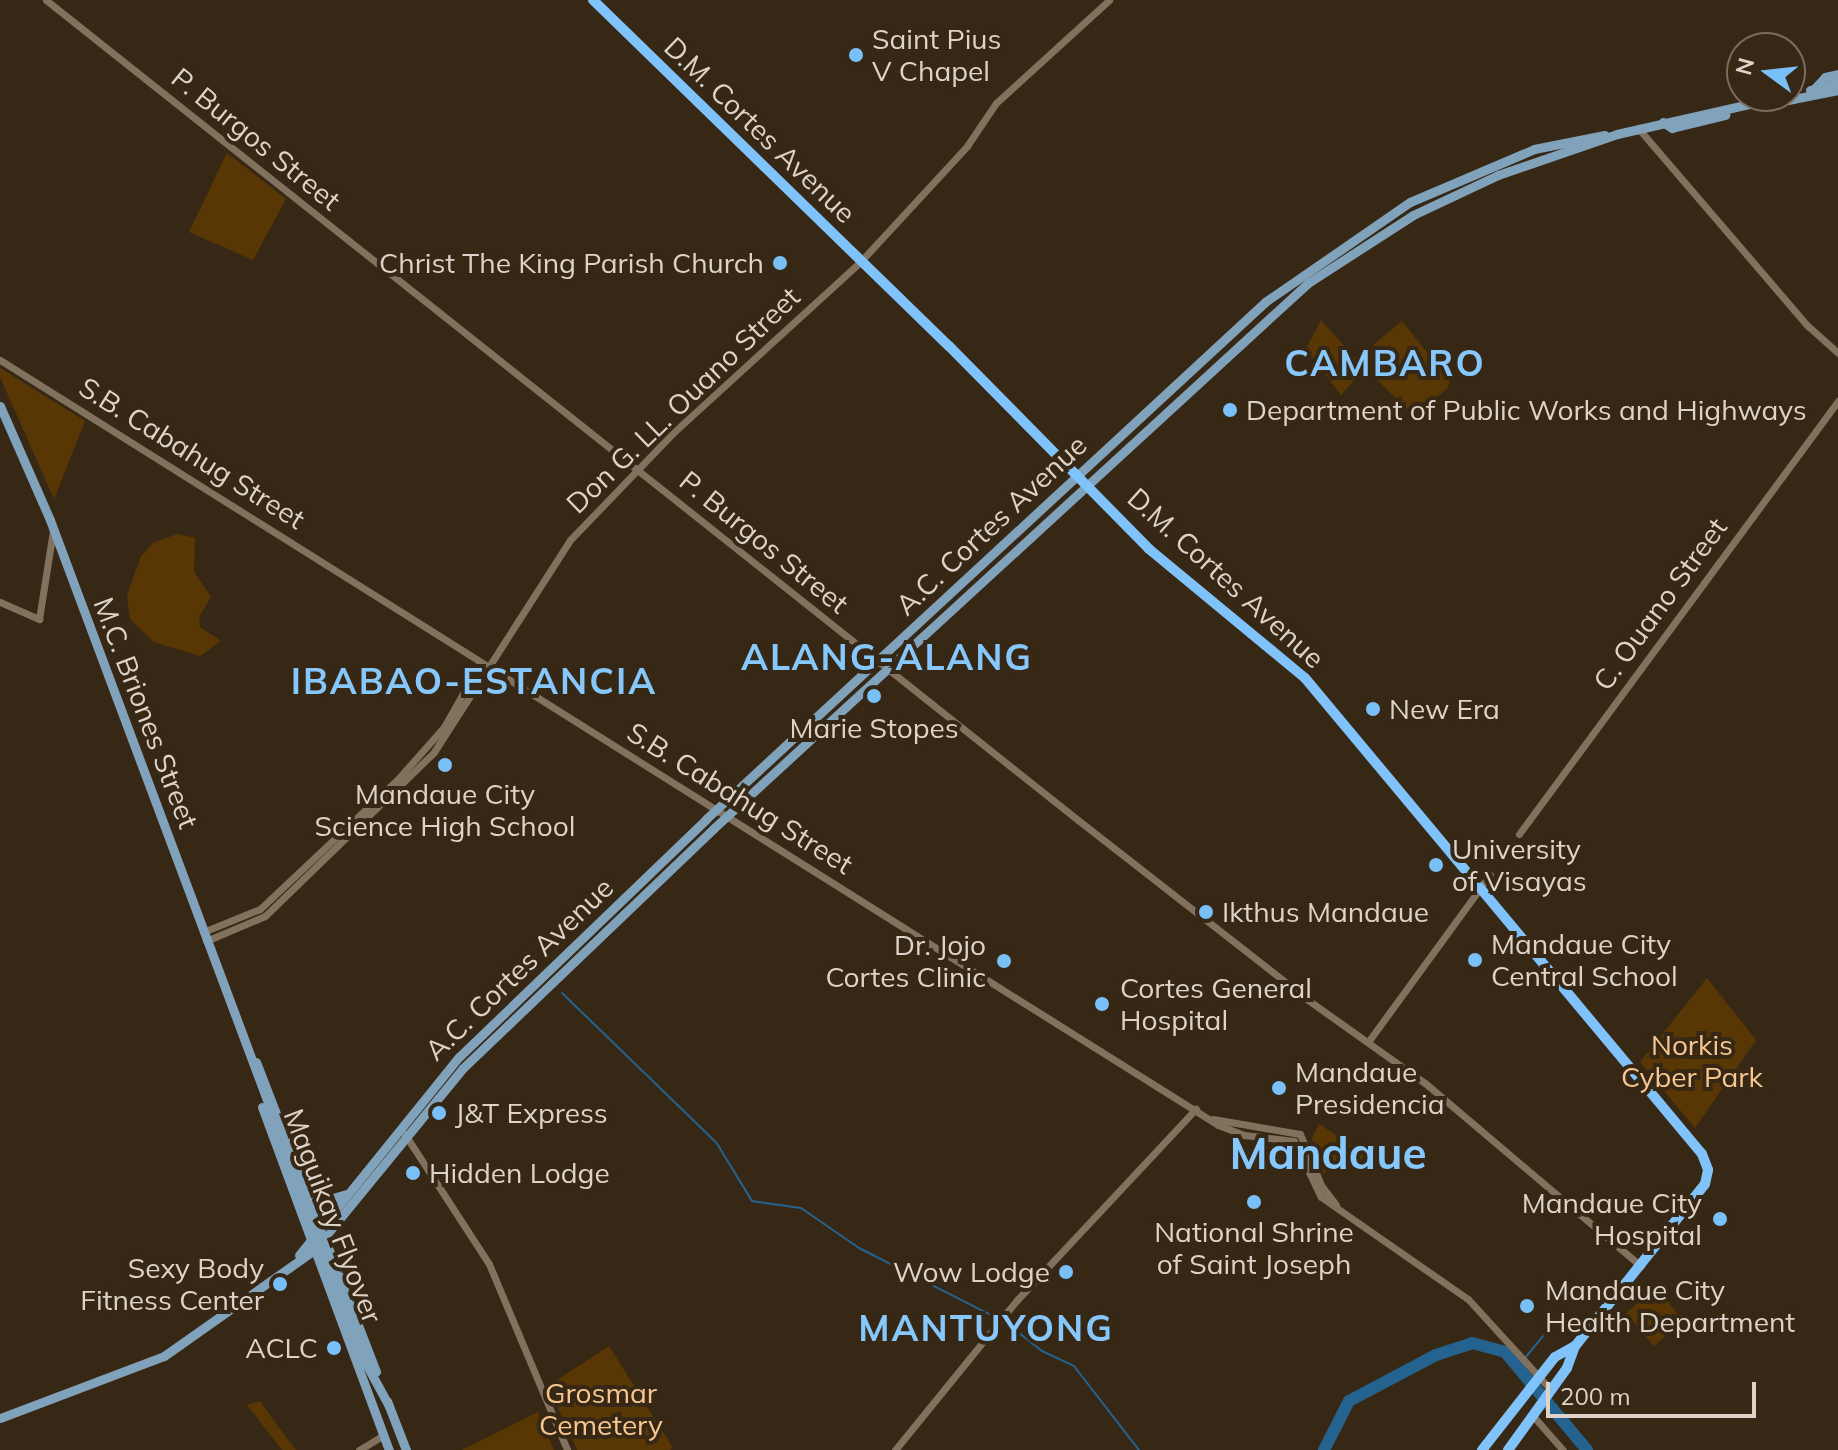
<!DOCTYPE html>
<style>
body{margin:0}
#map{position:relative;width:1838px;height:1450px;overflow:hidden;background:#372816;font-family:Mulish,sans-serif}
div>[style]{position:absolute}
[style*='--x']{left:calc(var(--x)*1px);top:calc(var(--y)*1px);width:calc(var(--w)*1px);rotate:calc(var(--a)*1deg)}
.green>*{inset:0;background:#593704;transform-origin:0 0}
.stream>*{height:2px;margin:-1px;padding:0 1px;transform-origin:1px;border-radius:1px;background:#24628f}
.river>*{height:12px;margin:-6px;padding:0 6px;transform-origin:6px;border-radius:6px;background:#24628f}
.minor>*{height:7px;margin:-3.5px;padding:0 3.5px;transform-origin:3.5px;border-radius:3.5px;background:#82715d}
.major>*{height:9px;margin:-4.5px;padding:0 4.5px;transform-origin:4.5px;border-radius:4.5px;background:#81a2bb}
.highway>*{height:10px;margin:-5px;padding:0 5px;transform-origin:5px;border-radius:5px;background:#80c3fa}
.dots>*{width:22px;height:22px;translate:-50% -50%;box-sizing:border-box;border:4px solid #372816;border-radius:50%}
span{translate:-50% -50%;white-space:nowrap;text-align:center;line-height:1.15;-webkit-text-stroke:8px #372816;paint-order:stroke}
.poi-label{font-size:28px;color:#ddd3c8}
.left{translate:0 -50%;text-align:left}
.right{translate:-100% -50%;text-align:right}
.street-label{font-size:28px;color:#ddd3c8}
.park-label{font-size:28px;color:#f8c790}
.district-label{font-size:36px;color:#86c7fc;font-weight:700;letter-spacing:2px}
.town-label{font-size:44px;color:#86c7fc;font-weight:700}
.north{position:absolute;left:1726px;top:32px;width:80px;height:80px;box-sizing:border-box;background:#372816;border:2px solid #796c5d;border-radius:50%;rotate:285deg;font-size:22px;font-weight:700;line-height:32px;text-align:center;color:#ddd3c8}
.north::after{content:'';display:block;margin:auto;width:28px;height:36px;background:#79bff8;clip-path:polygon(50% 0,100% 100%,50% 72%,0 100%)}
.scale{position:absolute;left:1546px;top:1382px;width:210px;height:36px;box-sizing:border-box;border:4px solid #ddd3c8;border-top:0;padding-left:10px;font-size:24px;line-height:28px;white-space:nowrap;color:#ddd3c8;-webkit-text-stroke:6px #372816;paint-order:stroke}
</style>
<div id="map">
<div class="green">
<div style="clip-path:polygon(227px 153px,286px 199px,253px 260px,189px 232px)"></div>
<div style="clip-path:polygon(1321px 320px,1356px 359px,1402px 321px,1450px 381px,1447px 389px,1413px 415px,1365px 368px,1341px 395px,1306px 349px)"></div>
<div style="clip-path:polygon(0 368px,85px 421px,54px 499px,0 377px)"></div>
<div style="clip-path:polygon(177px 534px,195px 538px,194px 572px,211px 597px,199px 617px,200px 627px,221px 641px,200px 656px,154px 642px,130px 619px,127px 595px,141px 556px,153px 543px)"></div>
<div style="clip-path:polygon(1707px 978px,1756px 1040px,1695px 1128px,1640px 1062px)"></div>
<div style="clip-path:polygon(1319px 1124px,1365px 1154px,1353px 1169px,1333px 1164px,1323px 1175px,1312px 1138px)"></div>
<div style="left:1656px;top:1288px;width:43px;height:39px;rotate:50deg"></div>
<div style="clip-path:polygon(609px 1346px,673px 1448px,670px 1450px,577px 1450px,548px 1386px)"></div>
<div style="clip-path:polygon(260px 1401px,274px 1421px,296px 1450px,282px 1450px,247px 1405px)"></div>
<div style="clip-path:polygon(538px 1412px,554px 1450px,462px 1450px)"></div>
</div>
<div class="stream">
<div style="--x:562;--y:993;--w:214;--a:44.1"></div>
<div style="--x:716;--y:1142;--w:69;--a:58.6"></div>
<div style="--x:752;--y:1201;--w:49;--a:8.1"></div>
<div style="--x:801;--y:1208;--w:70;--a:34.6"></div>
<div style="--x:859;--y:1248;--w:157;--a:26.9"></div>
<div style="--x:1005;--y:1322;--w:47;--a:38.1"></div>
<div style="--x:1042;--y:1351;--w:35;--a:25"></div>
<div style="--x:1074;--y:1366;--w:106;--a:52.3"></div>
<div style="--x:1525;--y:1358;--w:58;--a:-50.6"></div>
</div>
<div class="river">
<div style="--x:1324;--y:1450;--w:55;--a:-63"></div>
<div style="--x:1349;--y:1401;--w:98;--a:-27.9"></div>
<div style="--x:1436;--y:1355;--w:38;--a:-18"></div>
<div style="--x:1472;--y:1343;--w:34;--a:15"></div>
<div style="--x:1505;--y:1352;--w:128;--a:50.1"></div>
</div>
<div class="minor">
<div style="--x:46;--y:0;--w:1318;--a:38.47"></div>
<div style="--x:1078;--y:820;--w:292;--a:38"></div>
<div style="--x:1308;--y:1000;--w:143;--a:35.4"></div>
<div style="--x:1425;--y:1083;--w:283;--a:40.3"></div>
<div style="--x:1638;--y:128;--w:261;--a:49.4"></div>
<div style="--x:1808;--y:326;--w:40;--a:42"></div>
<div style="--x:0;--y:360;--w:1438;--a:32.13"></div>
<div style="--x:1218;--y:1125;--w:28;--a:21"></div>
<div style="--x:1244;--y:1135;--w:50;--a:6.8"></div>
<div style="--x:1294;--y:1141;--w:62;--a:64.3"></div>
<div style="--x:1321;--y:1197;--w:179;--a:34.8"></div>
<div style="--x:1468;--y:1299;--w:123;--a:47.6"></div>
<div style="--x:0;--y:602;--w:43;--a:23.6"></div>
<div style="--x:39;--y:619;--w:89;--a:-81"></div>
<div style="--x:1519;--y:834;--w:538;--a:-53.62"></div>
<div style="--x:203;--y:932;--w:61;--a:-22"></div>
<div style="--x:260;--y:909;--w:188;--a:-43.3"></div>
<div style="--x:397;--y:780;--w:71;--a:-48.4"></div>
<div style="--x:444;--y:727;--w:73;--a:-60.6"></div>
<div style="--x:206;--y:941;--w:64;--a:-23"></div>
<div style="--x:265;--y:916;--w:235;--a:-44.1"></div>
<div style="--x:434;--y:752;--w:252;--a:-57.3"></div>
<div style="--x:570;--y:540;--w:150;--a:-46.1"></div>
<div style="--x:674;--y:432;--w:253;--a:-42.4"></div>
<div style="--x:861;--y:261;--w:156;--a:-47.3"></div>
<div style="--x:967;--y:146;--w:52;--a:-56"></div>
<div style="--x:996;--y:103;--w:153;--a:-42.3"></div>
<div style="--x:1368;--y:1042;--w:207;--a:-53.9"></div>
<div style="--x:1213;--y:1119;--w:88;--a:9.8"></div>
<div style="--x:1300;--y:1134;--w:55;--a:67.6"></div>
<div style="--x:1321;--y:1185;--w:25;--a:53"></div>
<div style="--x:404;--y:1133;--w:156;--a:57"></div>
<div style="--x:489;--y:1264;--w:202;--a:67.2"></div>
<div style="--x:1533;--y:1416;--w:45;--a:48.6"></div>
<div style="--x:359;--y:1450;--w:29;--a:-31"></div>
<div style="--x:895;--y:1450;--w:193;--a:-50.9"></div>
<div style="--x:1017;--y:1300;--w:262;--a:-46.9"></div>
</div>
<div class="major">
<div style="--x:1814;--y:89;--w:16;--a:-47"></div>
<div style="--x:1825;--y:77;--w:13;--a:-13"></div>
<div style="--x:1810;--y:90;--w:29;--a:-14"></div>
<div style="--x:1778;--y:102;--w:61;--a:-11.3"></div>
<div style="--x:1663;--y:122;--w:11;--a:34"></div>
<div style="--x:1672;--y:128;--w:55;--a:-13.8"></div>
<div style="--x:0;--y:406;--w:124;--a:66.3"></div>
<div style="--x:50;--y:520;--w:899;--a:69.49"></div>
<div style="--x:365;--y:1362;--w:50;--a:61.4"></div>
<div style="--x:256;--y:1062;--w:332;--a:68.8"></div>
<div style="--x:262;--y:1107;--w:366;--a:69.7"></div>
<div style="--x:310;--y:1192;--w:18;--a:27"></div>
<div style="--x:326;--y:1200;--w:22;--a:-16"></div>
<div style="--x:299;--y:1255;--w:255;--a:-51.1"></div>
<div style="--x:459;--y:1057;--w:343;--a:-43.9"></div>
<div style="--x:706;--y:819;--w:761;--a:-42.76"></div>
<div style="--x:1265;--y:302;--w:176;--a:-34.6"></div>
<div style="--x:1410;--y:202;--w:135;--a:-23.1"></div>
<div style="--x:1534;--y:149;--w:72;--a:-11.2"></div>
<div style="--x:387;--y:1401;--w:53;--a:68.8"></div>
<div style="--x:0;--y:1418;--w:175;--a:-20.7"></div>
<div style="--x:164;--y:1356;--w:184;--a:-35.2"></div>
<div style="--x:314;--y:1250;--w:235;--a:-50.7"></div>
<div style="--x:463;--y:1068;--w:347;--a:-43.7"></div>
<div style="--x:714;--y:828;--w:806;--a:-42.54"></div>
<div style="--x:1308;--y:283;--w:125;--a:-32.9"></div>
<div style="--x:1413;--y:215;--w:94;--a:-25.2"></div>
<div style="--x:1498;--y:175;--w:126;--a:-19"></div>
<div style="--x:1617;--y:134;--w:171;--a:-12.8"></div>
</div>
<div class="highway">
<div style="--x:593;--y:0;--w:496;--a:44.2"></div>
<div style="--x:949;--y:346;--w:285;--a:45.4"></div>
<div style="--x:1149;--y:549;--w:202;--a:39.6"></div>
<div style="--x:1305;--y:678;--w:620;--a:50.17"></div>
<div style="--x:1702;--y:1154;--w:17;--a:69"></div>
<div style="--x:1708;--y:1170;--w:14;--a:102"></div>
<div style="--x:1705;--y:1184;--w:208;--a:128.7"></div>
<div style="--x:1575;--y:1346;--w:23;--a:110"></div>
<div style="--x:1567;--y:1368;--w:101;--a:125.7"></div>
<div style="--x:1482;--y:1450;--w:118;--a:-51.9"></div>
<div style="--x:1555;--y:1357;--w:23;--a:-29"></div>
</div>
<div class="dots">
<div style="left:856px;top:55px;background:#79bff8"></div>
<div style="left:780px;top:263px;background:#79bff8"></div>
<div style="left:1230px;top:410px;background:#79bff8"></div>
<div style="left:874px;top:696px;background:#79bff8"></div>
<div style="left:1373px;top:709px;background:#79bff8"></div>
<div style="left:445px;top:765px;background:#79bff8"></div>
<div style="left:1436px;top:865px;background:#79bff8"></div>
<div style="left:1206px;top:912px;background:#79bff8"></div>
<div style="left:1475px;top:960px;background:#79bff8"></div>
<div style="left:1004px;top:961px;background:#79bff8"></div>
<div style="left:1102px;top:1004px;background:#79bff8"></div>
<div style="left:1279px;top:1088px;background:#79bff8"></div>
<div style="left:439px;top:1113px;background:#79bff8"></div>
<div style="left:413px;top:1173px;background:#79bff8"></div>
<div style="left:1254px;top:1202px;background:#79bff8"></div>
<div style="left:1720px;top:1219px;background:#79bff8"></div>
<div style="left:1066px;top:1272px;background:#79bff8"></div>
<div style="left:280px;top:1284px;background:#79bff8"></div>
<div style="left:1527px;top:1306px;background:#79bff8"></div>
<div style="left:334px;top:1348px;background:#79bff8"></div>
</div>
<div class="poi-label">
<span class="left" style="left:872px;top:55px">Saint Pius<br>V Chapel</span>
<span class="right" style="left:764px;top:263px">Christ The King Parish Church</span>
<span class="left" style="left:1246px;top:410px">Department of Public Works and Highways</span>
<span class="left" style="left:1389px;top:709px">New Era</span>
<span style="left:874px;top:728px">Marie Stopes</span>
<span style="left:445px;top:810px">Mandaue City<br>Science High School</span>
<span class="left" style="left:1452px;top:865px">University<br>of Visayas</span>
<span class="left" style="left:1222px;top:912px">Ikthus Mandaue</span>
<span class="left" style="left:1491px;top:960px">Mandaue City<br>Central School</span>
<span class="right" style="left:986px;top:961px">Dr. Jojo<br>Cortes Clinic</span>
<span class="left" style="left:1120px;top:1004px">Cortes General<br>Hospital</span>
<span class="left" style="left:1295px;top:1088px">Mandaue<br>Presidencia</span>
<span class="left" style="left:455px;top:1113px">J&amp;T Express</span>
<span class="left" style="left:429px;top:1173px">Hidden Lodge</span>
<span class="right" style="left:1702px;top:1219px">Mandaue City<br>Hospital</span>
<span style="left:1254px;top:1248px">National Shrine<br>of Saint Joseph</span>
<span class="right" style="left:264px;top:1284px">Sexy Body<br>Fitness Center</span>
<span class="right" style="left:1050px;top:1272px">Wow Lodge</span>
<span class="left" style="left:1545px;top:1306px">Mandaue City<br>Health Department</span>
<span class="right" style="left:318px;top:1348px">ACLC</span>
</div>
<div class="street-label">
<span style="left:760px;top:130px;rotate:44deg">D.M. Cortes Avenue</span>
<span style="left:256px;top:139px;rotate:39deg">P. Burgos Street</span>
<span style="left:683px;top:400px;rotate:-44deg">Don G. LL. Ouano Street</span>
<span style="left:192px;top:453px;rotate:32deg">S.B. Cabahug Street</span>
<span style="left:991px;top:525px;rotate:-43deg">A.C. Cortes Avenue</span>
<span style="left:764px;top:542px;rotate:39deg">P. Burgos Street</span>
<span style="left:1226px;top:578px;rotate:42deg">D.M. Cortes Avenue</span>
<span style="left:1660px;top:604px;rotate:-54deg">C. Ouano Street</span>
<span style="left:146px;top:713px;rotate:69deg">M.C. Briones Street</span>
<span style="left:740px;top:798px;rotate:32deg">S.B. Cabahug Street</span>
<span style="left:519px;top:969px;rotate:-44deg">A.C. Cortes Avenue</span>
<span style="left:333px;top:1216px;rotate:69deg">Maguikay Flyover</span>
</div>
<div class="park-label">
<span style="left:1692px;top:1061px">Norkis<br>Cyber Park</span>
<span style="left:601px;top:1409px">Grosmar<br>Cemetery</span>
</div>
<div class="district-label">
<span style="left:1385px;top:363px">CAMBARO</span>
<span style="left:887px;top:657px">ALANG-ALANG</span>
<span style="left:474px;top:681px">IBABAO-ESTANCIA</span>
<span style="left:986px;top:1328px">MANTUYONG</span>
</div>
<div class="town-label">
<span style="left:1328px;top:1153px">Mandaue</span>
</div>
<div class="north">N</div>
<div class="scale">200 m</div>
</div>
